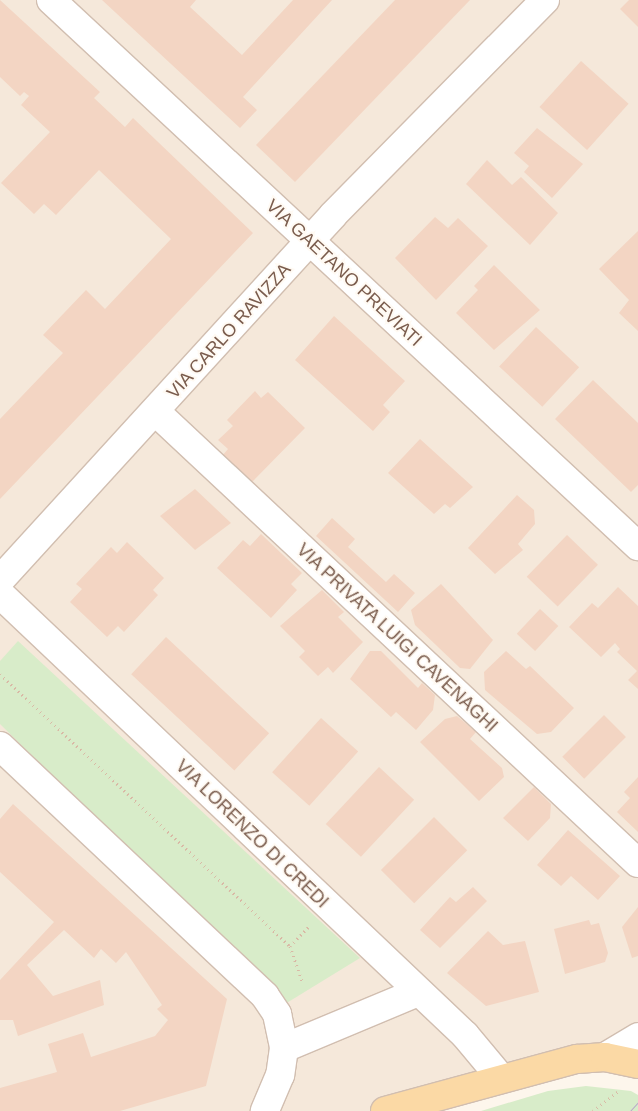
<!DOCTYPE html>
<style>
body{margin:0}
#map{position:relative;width:638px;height:1111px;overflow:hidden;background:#fdf6ec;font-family:Arial,sans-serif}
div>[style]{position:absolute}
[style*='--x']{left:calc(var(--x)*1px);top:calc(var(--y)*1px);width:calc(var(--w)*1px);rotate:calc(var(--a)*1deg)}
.residential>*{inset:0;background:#f5e8da}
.green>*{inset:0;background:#d8ecc9}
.building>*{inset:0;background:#f3d5c3;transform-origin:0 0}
.path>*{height:3px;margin-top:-1.5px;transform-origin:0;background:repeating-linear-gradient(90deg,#d9b8a5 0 1px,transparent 0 5px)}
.roads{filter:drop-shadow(1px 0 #d1beb0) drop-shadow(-1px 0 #d1beb0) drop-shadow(0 1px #d1beb0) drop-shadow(0 -1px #d1beb0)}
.minor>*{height:28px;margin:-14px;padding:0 14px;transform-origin:14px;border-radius:14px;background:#fff}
.major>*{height:28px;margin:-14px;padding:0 14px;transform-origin:14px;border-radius:14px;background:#fbd9a5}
.tram>*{height:1px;margin:-0.5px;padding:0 0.5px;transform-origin:0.5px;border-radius:0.5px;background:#b9a8c9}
span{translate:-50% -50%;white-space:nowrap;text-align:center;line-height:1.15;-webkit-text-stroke:4px #fffaf3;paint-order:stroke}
.street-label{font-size:18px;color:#7a5c4d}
</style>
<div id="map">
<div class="residential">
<div style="clip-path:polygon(0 0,638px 0,638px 1059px,502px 1073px,0 588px)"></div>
<div style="clip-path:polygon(0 598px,496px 1076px,374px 1111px,0 1111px)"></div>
</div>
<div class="green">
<div style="clip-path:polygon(18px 641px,360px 958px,285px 1004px,0 724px,0 661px)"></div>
<div style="clip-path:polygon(586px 1086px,631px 1091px,638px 1095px,638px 1111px,481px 1111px,548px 1091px)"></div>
</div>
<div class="building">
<div style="clip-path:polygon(0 0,100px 92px,94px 98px,125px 127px,133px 118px,253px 233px,0 499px,0 419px,63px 353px,43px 335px,86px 290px,105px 309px,171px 239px,99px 170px,56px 215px,44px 204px,34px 214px,1px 183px,50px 132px,21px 105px,29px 96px,24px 92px,20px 96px,0 77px)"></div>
<div style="clip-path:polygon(102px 0,196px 0,190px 7px,242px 55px,293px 0,332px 0,243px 97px,257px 110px,240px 128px)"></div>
<div style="clip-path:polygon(395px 0,470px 0,295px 182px,256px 145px)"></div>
<div style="clip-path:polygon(629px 0,638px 0,638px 27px,620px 9px)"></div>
<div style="left:581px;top:61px;width:64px;height:62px;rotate:42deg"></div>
<div style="clip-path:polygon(537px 128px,583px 164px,552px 198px,524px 172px,529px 166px,514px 153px)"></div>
<div style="clip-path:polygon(487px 160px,512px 185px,521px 177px,558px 213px,530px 245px,466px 184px)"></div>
<div style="clip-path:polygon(435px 217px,448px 228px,458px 218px,488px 246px,436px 300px,395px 258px)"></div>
<div style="clip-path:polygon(638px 231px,638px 331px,619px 313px,629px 300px,599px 269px)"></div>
<div style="clip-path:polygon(494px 265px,540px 310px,494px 350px,456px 313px,478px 290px,474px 286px)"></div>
<div style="clip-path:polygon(334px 316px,405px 381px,383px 405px,390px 412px,373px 431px,295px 360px)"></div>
<div style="left:536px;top:327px;width:59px;height:54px;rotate:43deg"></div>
<div style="clip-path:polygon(593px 380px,638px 423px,638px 485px,631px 492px,555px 419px)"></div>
<div style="clip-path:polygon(255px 391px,261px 398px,268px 392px,305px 428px,250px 484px,222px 456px,228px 449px,218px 440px,233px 426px,227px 420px)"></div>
<div style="clip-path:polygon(420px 439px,473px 487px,450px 508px,445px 504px,434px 514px,388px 473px)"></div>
<div style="clip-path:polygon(195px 489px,231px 523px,195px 550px,160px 516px)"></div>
<div style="clip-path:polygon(517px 495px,534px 510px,535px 524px,518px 544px,523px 550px,495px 574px,468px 548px)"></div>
<div style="clip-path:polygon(332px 518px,355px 539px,348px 547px,386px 582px,394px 574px,415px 593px,398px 612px,316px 536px)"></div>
<div style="clip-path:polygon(261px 534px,302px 573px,291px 584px,297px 590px,271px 618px,217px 568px,243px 540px,250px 546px)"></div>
<div style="left:567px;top:535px;width:43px;height:58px;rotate:44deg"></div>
<div style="clip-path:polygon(127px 542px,164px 578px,153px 590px,158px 595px,124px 632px,118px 626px,107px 637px,70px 602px,82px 589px,76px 584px,111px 547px,117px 553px)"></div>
<div style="clip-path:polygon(441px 584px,493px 640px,470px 669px,460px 668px,415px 625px,411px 610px)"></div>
<div style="clip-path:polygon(618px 587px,638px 606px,638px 689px,628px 680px,637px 671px,617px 652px,620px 649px,615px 643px,601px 657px,569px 627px,592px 603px,598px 608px)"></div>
<div style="clip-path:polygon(322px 590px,344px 612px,338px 617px,363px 642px,333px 673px,328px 667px,318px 676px,299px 657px,305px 651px,280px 626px)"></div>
<div style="left:540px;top:609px;width:25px;height:34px;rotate:43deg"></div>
<div style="left:166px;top:637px;width:141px;height:51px;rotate:43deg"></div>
<div style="clip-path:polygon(370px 651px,381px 651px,418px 688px,422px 683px,435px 695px,433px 710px,416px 730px,396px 712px,391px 717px,350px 679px)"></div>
<div style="clip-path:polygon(506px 651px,526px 669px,530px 666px,574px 708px,551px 732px,537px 734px,485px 690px,484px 672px)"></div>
<div style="left:604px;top:715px;width:31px;height:59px;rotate:45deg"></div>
<div style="clip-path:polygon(457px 716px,476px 732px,470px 739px,502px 768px,504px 777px,479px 801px,420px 742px,445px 719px)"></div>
<div style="left:321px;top:718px;width:50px;height:73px;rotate:42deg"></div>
<div style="left:379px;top:767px;width:48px;height:78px;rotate:43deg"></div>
<div style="clip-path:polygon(638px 777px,638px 832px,617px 812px,630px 798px,624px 792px)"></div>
<div style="clip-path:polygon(534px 787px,551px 804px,550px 818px,528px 841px,503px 818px)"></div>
<div style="clip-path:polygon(13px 804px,227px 999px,206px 1086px,120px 1111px,0 1111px,0 1088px,57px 1072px,48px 1044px,83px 1033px,91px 1057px,155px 1036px,168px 1020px,157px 1009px,162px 1005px,126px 952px,116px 963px,101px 949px,94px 958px,64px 930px,27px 965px,53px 996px,100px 980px,104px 1005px,18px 1036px,13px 1020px,0 1020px,0 980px,54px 922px,0 872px,0 819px)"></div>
<div style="left:434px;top:817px;width:47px;height:75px;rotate:45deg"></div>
<div style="clip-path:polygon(568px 830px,620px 876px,598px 900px,571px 876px,561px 886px,537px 865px)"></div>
<div style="clip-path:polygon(473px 887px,487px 901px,440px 948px,420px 930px,450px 897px,456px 902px)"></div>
<div style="clip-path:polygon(638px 907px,638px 956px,632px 958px,622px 927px)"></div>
<div style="clip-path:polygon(589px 920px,591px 925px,599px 923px,608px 953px,605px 962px,565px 974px,554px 929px)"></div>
<div style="clip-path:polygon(488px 931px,503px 945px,525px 941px,539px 992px,486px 1006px,447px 973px)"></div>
</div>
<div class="path">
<div style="--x:0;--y:674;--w:398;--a:43.2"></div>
<div style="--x:290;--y:946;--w:37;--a:71"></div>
<div style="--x:290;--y:946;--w:28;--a:-46"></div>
<div style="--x:593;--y:1111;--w:34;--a:-38"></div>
</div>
<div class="roads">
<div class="minor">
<div style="--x:51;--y:0;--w:802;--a:42.93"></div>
<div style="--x:156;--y:412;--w:660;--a:43.1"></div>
<div style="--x:0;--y:580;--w:494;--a:-47.6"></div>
<div style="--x:333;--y:215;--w:302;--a:-45.4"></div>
<div style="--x:0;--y:594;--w:641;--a:43.48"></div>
<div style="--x:465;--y:1035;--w:56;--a:50.1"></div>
<div style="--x:0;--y:746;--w:364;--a:43.3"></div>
<div style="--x:265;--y:996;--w:22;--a:56"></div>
<div style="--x:277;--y:1014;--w:35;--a:78"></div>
<div style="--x:284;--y:1048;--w:27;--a:98"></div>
<div style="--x:280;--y:1075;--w:39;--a:113"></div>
<div style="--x:284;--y:1048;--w:145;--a:-22.7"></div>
<div style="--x:605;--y:1057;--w:39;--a:-31"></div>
</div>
<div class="major">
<div style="--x:385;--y:1111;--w:199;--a:-15.2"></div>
<div style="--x:577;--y:1059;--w:28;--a:-4"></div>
<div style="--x:605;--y:1057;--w:34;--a:12"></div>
</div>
</div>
<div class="tram">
<div style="--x:630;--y:1111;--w:12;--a:-48"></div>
</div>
<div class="street-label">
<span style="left:344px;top:273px;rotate:43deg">VIA GAETANO PREVIATI</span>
<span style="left:229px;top:331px;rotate:-48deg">VIA CARLO RAVIZZA</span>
<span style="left:397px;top:638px;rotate:43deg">VIA PRIVATA LUIGI CAVENAGHI</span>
<span style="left:252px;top:834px;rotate:44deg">VIA LORENZO DI CREDI</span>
</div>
</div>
